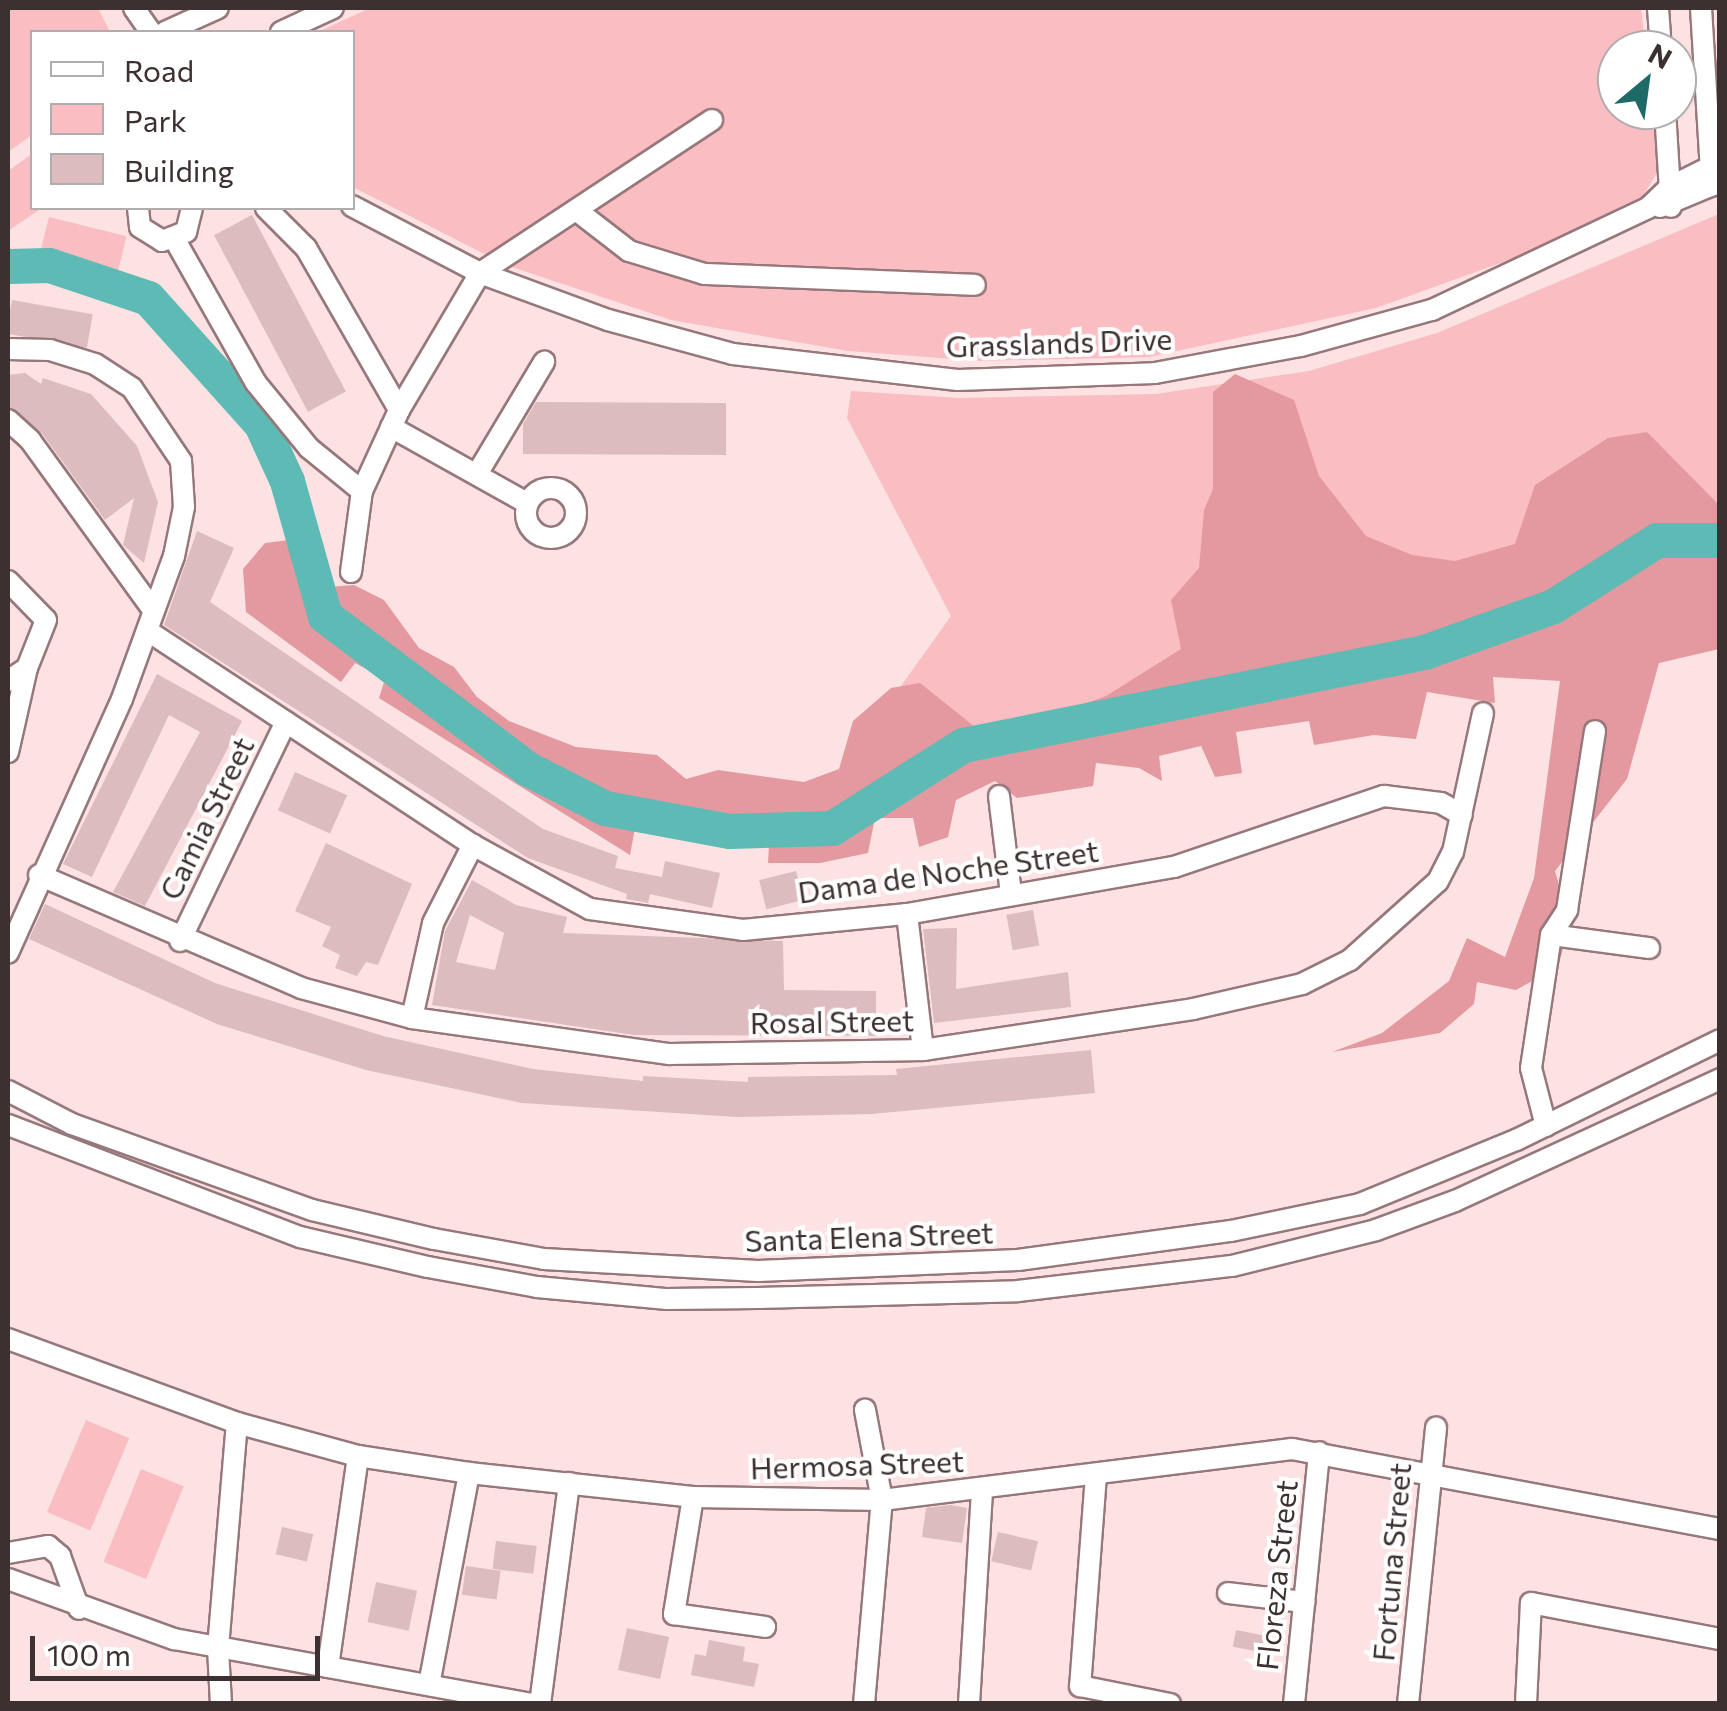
<!DOCTYPE html>
<style>
body{margin:0}
#map{position:relative;width:1727px;height:1711px;overflow:hidden;background:#fce2e3;font-family:Commissioner,sans-serif}
div>[style]{position:absolute}
[style*='--x']{left:calc(var(--x)*1px);top:calc(var(--y)*1px);width:calc(var(--w)*1px);rotate:calc(var(--a)*1deg)}
.green>*{inset:0;background:#fabdc2;transform-origin:0 0}
.forest>*{inset:0;background:#e3999f}
.river>*{height:35px;margin:-17.5px;padding:0 17.5px;transform-origin:17.5px;border-radius:17.5px;background:#5dbab5}
.building>*{inset:0;background:#dcbcbe;transform-origin:0 0}
.roads{filter:drop-shadow(2px 0 #96787b) drop-shadow(-2px 0 #96787b) drop-shadow(0 2px #96787b) drop-shadow(0 -2px #96787b)}
.minor>*{height:20px;margin:-10px;padding:0 10px;transform-origin:10px;border-radius:10px;background:#fff}
.minor>.ring{margin:-10px;padding:0;box-sizing:content-box;background:none;border:20px solid #fff;border-radius:50%}
span{translate:-50% -50%;white-space:nowrap;text-align:center;line-height:1.15;-webkit-text-stroke:8px #fff;paint-order:stroke}
.street-label{font-size:30px;color:#3d3031}
.frame{position:absolute;inset:0;border:10px solid #3d3031;pointer-events:none}
.legend{position:absolute;left:30px;top:30px;width:325px;height:180px;box-sizing:border-box;background:#fff;border:2px solid #b1acad;margin:0;padding:12px 18px;list-style:none;font-size:30px;color:#3d3031}
.legend li{display:flex;align-items:center;gap:20px;height:50px}
.legend b{width:50px;border:2px solid #b1acad}
.north{position:absolute;left:1597px;top:30px;width:100px;height:100px;box-sizing:border-box;background:#fff;border:2px solid #b1acad;border-radius:50%;rotate:29deg;font-size:28px;font-weight:700;line-height:40px;text-align:center;color:#3d3031}
.north::after{content:'';display:block;margin:auto;width:35px;height:45px;background:#1e6a67;clip-path:polygon(50% 0,100% 100%,50% 72%,0 100%)}
.scale{position:absolute;left:30px;top:1636px;width:290px;height:45px;box-sizing:border-box;border:5px solid #3d3031;border-top:0;padding-left:12px;font-size:30px;line-height:35px;white-space:nowrap;color:#3d3031;-webkit-text-stroke:8px #fff;paint-order:stroke}
</style>
<div id="map">
<div class="green">
<div style="clip-path:polygon(8px 8px,98px 8px,110px 32px,32px 32px,32px 135px,8px 152px)"></div>
<div style="clip-path:polygon(370px 8px,1641px 8px,1646px 50px,1617px 50px,1617px 110px,1654px 110px,1661px 166px,1643px 196px,1517px 257px,1376px 308px,1149px 357px,980px 361px,848px 351px,671px 320px,506px 265px,353px 187px,352px 32px,318px 32px)"></div>
<div style="clip-path:polygon(32px 154px,32px 208px,42px 208px,8px 231px,8px 171px)"></div>
<div style="clip-path:polygon(1719px 214px,1719px 527px,1424px 652px,963px 745px,863px 739px,951px 616px,847px 418px,851px 391px,960px 398px,1156px 394px,1309px 371px,1437px 333px)"></div>
<div style="left:49px;top:217px;width:80px;height:39px;rotate:14deg"></div>
<div style="left:86px;top:1420px;width:47px;height:100px;rotate:23deg"></div>
<div style="left:141px;top:1469px;width:46px;height:100px;rotate:22deg"></div>
</div>
<div class="forest">
<div style="clip-path:polygon(1235px 374px,1294px 400px,1319px 476px,1366px 536px,1412px 555px,1455px 561px,1515px 544px,1535px 485px,1608px 438px,1647px 432px,1719px 505px,1719px 649px,1659px 663px,1627px 779px,1555px 871px,1570px 923px,1558px 967px,1516px 990px,1477px 982px,1474px 1004px,1440px 1033px,1332px 1052px,1382px 1033px,1449px 981px,1467px 938px,1505px 957px,1534px 878px,1560px 681px,1493px 677px,1495px 703px,1427px 692px,1416px 739px,1374px 735px,1314px 745px,1309px 721px,1236px 732px,1242px 773px,1215px 777px,1201px 746px,1159px 756px,1162px 781px,1139px 768px,1096px 763px,1093px 786px,1017px 798px,995px 781px,956px 800px,948px 837px,919px 847px,913px 818px,875px 818px,868px 853px,820px 863px,768px 863px,769px 845px,635px 828px,630px 855px,379px 698px,385px 679px,355px 663px,341px 682px,246px 612px,243px 569px,265px 543px,289px 540px,329px 587px,354px 585px,384px 600px,419px 648px,454px 667px,477px 697px,509px 721px,576px 747px,657px 755px,686px 779px,718px 770px,804px 782px,839px 769px,853px 721px,891px 688px,920px 683px,990px 739px,1106px 696px,1181px 649px,1171px 600px,1199px 568px,1204px 510px,1213px 489px,1213px 392px)"></div>
</div>
<div class="river">
<div style="--x:8;--y:266;--w:41;--a:-1.4"></div>
<div style="--x:49;--y:265;--w:104;--a:18.4"></div>
<div style="--x:148;--y:298;--w:169;--a:48.1"></div>
<div style="--x:261;--y:424;--w:63;--a:65.5"></div>
<div style="--x:287;--y:481;--w:140;--a:74.3"></div>
<div style="--x:325;--y:616;--w:254;--a:37"></div>
<div style="--x:528;--y:769;--w:86;--a:26.9"></div>
<div style="--x:605;--y:808;--w:126;--a:10.5"></div>
<div style="--x:729;--y:831;--w:103;--a:-1.7"></div>
<div style="--x:832;--y:828;--w:155;--a:-32.4"></div>
<div style="--x:963;--y:745;--w:470;--a:-11.4"></div>
<div style="--x:1424;--y:652;--w:137;--a:-19.6"></div>
<div style="--x:1553;--y:606;--w:123;--a:-32.4"></div>
<div style="--x:1657;--y:540;--w:63;--a:0"></div>
</div>
<div class="building">
<div style="left:252px;top:215px;width:200px;height:43px;rotate:62deg"></div>
<div style="left:12px;top:300px;width:82px;height:34px;rotate:10deg"></div>
<div style="clip-path:polygon(25px 373px,41px 384px,43px 378px,91px 394px,137px 446px,158px 502px,144px 563px,123px 545px,134px 498px,105px 520px,41px 432px,8px 407px,8px 375px)"></div>
<div style="clip-path:polygon(536px 402px,726px 403px,726px 455px,523px 454px,523px 424px)"></div>
<div style="clip-path:polygon(197px 531px,234px 548px,210px 602px,543px 829px,618px 856px,615px 868px,662px 877px,665px 861px,720px 873px,712px 908px,650px 894px,648px 903px,626px 899px,627px 894px,528px 858px,164px 625px)"></div>
<div style="clip-path:polygon(157px 674px,242px 721px,145px 906px,113px 892px,200px 732px,169px 715px,92px 877px,63px 864px)"></div>
<div style="left:295px;top:772px;width:57px;height:42px;rotate:24deg"></div>
<div style="clip-path:polygon(326px 843px,412px 884px,378px 965px,366px 962px,357px 976px,335px 968px,340px 955px,322px 946px,331px 927px,295px 911px)"></div>
<div style="left:796px;top:871px;width:30px;height:38px;rotate:76deg"></div>
<div style="clip-path:polygon(evenodd,472px 880px,516px 905px,567px 917px,563px 933px,783px 941px,784px 990px,876px 991px,876px 1036px,634px 1035px,432px 1005px,445px 931px,472px 880px,470px 915px,504px 933px,495px 970px,456px 962px,470px 915px)"></div>
<div style="clip-path:polygon(45px 904px,215px 983px,383px 1036px,533px 1069px,643px 1081px,643px 1076px,748px 1082px,748px 1077px,897px 1075px,896px 1069px,1091px 1050px,1095px 1093px,872px 1114px,736px 1117px,522px 1103px,366px 1070px,217px 1024px,29px 939px)"></div>
<div style="left:1033px;top:910px;width:36px;height:27px;rotate:80deg"></div>
<div style="clip-path:polygon(957px 928px,956px 989px,1068px 972px,1071px 1007px,934px 1023px,923px 929px)"></div>
<div style="clip-path:polygon(950px 1505px,967px 1508px,962px 1543px,922px 1537px,926px 1508px)"></div>
<div style="left:282px;top:1527px;width:32px;height:28px;rotate:13deg"></div>
<div style="left:998px;top:1532px;width:41px;height:30px;rotate:13deg"></div>
<div style="left:496px;top:1541px;width:41px;height:28px;rotate:7deg"></div>
<div style="left:466px;top:1566px;width:35px;height:29px;rotate:8deg"></div>
<div style="left:376px;top:1582px;width:42px;height:41px;rotate:12deg"></div>
<div style="left:627px;top:1628px;width:43px;height:43px;rotate:12deg"></div>
<div style="left:1236px;top:1630px;width:31px;height:17px;rotate:11deg"></div>
<div style="clip-path:polygon(709px 1640px,745px 1647px,743px 1661px,759px 1664px,754px 1687px,691px 1675px,695px 1654px,706px 1656px)"></div>
</div>
<div class="roads">
<div class="minor">
<div style="--x:134;--y:8;--w:29;--a:55"></div>
<div style="--x:1658;--y:8;--w:42;--a:85.9"></div>
<div style="--x:1701;--y:8;--w:178;--a:86.5"></div>
<div style="--x:165;--y:32;--w:58;--a:-24.4"></div>
<div style="--x:281;--y:32;--w:57;--a:-24.8"></div>
<div style="--x:1665;--y:110;--w:97;--a:86.5"></div>
<div style="--x:352;--y:206;--w:144;--a:27.6"></div>
<div style="--x:480;--y:273;--w:136;--a:20.2"></div>
<div style="--x:608;--y:320;--w:130;--a:15.2"></div>
<div style="--x:733;--y:354;--w:226;--a:6.6"></div>
<div style="--x:958;--y:380;--w:197;--a:-2"></div>
<div style="--x:1155;--y:373;--w:148;--a:-10.5"></div>
<div style="--x:1301;--y:346;--w:136;--a:-15.4"></div>
<div style="--x:1432;--y:310;--w:239;--a:-25.3"></div>
<div style="--x:1648;--y:208;--w:30;--a:-44"></div>
<div style="--x:1670;--y:187;--w:56;--a:-26.6"></div>
<div style="--x:1660;--y:207;--w:65;--a:-22.6"></div>
<div style="--x:138;--y:208;--w:19;--a:84"></div>
<div style="--x:140;--y:227;--w:26;--a:32"></div>
<div style="--x:162;--y:241;--w:26;--a:-21"></div>
<div style="--x:186;--y:232;--w:25;--a:-76"></div>
<div style="--x:266;--y:208;--w:57;--a:45"></div>
<div style="--x:306;--y:248;--w:187;--a:60.1"></div>
<div style="--x:576;--y:210;--w:67;--a:37.7"></div>
<div style="--x:629;--y:251;--w:78;--a:17"></div>
<div style="--x:704;--y:274;--w:271;--a:2.3"></div>
<div style="--x:175;--y:240;--w:164;--a:60.5"></div>
<div style="--x:256;--y:383;--w:84;--a:50.8"></div>
<div style="--x:309;--y:448;--w:68;--a:39.1"></div>
<div style="--x:8;--y:349;--w:42;--a:1.4"></div>
<div style="--x:50;--y:350;--w:47;--a:17.3"></div>
<div style="--x:95;--y:364;--w:44;--a:33"></div>
<div style="--x:132;--y:388;--w:88;--a:56.1"></div>
<div style="--x:181;--y:461;--w:46;--a:86.3"></div>
<div style="--x:184;--y:507;--w:50;--a:101.5"></div>
<div style="--x:174;--y:556;--w:152;--a:110"></div>
<div style="--x:122;--y:699;--w:278;--a:114.2"></div>
<div style="--x:8;--y:420;--w:30;--a:42"></div>
<div style="--x:30;--y:440;--w:211;--a:54.1"></div>
<div style="--x:391;--y:427;--w:156;--a:29.2"></div>
<div style="--x:477;--y:474;--w:131;--a:-59.1"></div>
<div class="ring" style="left:526px;top:488px;width:30px;height:30px"></div>
<div style="--x:351;--y:572;--w:82;--a:-82.3"></div>
<div style="--x:362;--y:491;--w:89;--a:-65.4"></div>
<div style="--x:399;--y:410;--w:159;--a:-59.4"></div>
<div style="--x:480;--y:273;--w:278;--a:-33.4"></div>
<div style="--x:8;--y:581;--w:54;--a:45.7"></div>
<div style="--x:46;--y:620;--w:52;--a:111.6"></div>
<div style="--x:27;--y:668;--w:23;--a:146"></div>
<div style="--x:148;--y:631;--w:389;--a:33.4"></div>
<div style="--x:473;--y:845;--w:133;--a:28.7"></div>
<div style="--x:590;--y:909;--w:154;--a:7.8"></div>
<div style="--x:743;--y:930;--w:165;--a:-5.6"></div>
<div style="--x:907;--y:914;--w:271;--a:-10"></div>
<div style="--x:1174;--y:867;--w:222;--a:-18.7"></div>
<div style="--x:1384;--y:796;--w:57;--a:7"></div>
<div style="--x:1441;--y:803;--w:24;--a:30"></div>
<div style="--x:8;--y:752;--w:86;--a:-77.3"></div>
<div style="--x:999;--y:796;--w:99;--a:83"></div>
<div style="--x:39;--y:875;--w:285;--a:23.3"></div>
<div style="--x:301;--y:988;--w:115;--a:15.1"></div>
<div style="--x:412;--y:1018;--w:260;--a:8"></div>
<div style="--x:669;--y:1054;--w:254;--a:-0.9"></div>
<div style="--x:923;--y:1050;--w:273;--a:-8.6"></div>
<div style="--x:1193;--y:1009;--w:112;--a:-12.9"></div>
<div style="--x:1302;--y:984;--w:54;--a:-26.6"></div>
<div style="--x:1350;--y:960;--w:118;--a:-41.9"></div>
<div style="--x:1438;--y:881;--w:33;--a:-63"></div>
<div style="--x:1453;--y:852;--w:142;--a:-77.8"></div>
<div style="--x:907;--y:914;--w:137;--a:83.3"></div>
<div style="--x:1551;--y:935;--w:99;--a:7.6"></div>
<div style="--x:180;--y:941;--w:243;--a:-64.2"></div>
<div style="--x:412;--y:1018;--w:97;--a:-77.5"></div>
<div style="--x:433;--y:923;--w:88;--a:-62.9"></div>
<div style="--x:8;--y:1091;--w:72;--a:27.3"></div>
<div style="--x:72;--y:1124;--w:255;--a:19.7"></div>
<div style="--x:312;--y:1210;--w:125;--a:13.4"></div>
<div style="--x:434;--y:1239;--w:112;--a:10.3"></div>
<div style="--x:544;--y:1259;--w:214;--a:3.2"></div>
<div style="--x:758;--y:1271;--w:260;--a:-2.4"></div>
<div style="--x:1018;--y:1260;--w:215;--a:-7.8"></div>
<div style="--x:1231;--y:1231;--w:132;--a:-11.8"></div>
<div style="--x:1360;--y:1204;--w:169;--a:-22.3"></div>
<div style="--x:1516;--y:1140;--w:227;--a:-26.1"></div>
<div style="--x:8;--y:1125;--w:313;--a:21"></div>
<div style="--x:300;--y:1237;--w:131;--a:13.2"></div>
<div style="--x:428;--y:1267;--w:111;--a:10.4"></div>
<div style="--x:537;--y:1287;--w:131;--a:5.3"></div>
<div style="--x:667;--y:1299;--w:91;--a:-0.6"></div>
<div style="--x:758;--y:1298;--w:260;--a:-1.5"></div>
<div style="--x:1018;--y:1291;--w:215;--a:-6.7"></div>
<div style="--x:1232;--y:1266;--w:148;--a:-14"></div>
<div style="--x:1376;--y:1230;--w:84;--a:-20.2"></div>
<div style="--x:1455;--y:1201;--w:292;--a:-24.7"></div>
<div style="--x:1546;--y:1126;--w:60;--a:-104.5"></div>
<div style="--x:1531;--y:1068;--w:134;--a:-81.4"></div>
<div style="--x:1551;--y:935;--w:30;--a:-57"></div>
<div style="--x:1567;--y:910;--w:181;--a:-81.1"></div>
<div style="--x:8;--y:1339;--w:244;--a:20.1"></div>
<div style="--x:237;--y:1423;--w:125;--a:15.3"></div>
<div style="--x:358;--y:1456;--w:112;--a:8.7"></div>
<div style="--x:469;--y:1473;--w:225;--a:6.1"></div>
<div style="--x:693;--y:1497;--w:189;--a:0.9"></div>
<div style="--x:882;--y:1500;--w:413;--a:-7.1"></div>
<div style="--x:1292;--y:1449;--w:435;--a:10.6"></div>
<div style="--x:1096;--y:1475;--w:212;--a:94.3"></div>
<div style="--x:1080;--y:1686;--w:92;--a:11.3"></div>
<div style="--x:693;--y:1497;--w:119;--a:99.2"></div>
<div style="--x:674;--y:1614;--w:92;--a:8.1"></div>
<div style="--x:8;--y:1553;--w:41;--a:-9.9"></div>
<div style="--x:48;--y:1546;--w:16;--a:40"></div>
<div style="--x:60;--y:1556;--w:56;--a:70.3"></div>
<div style="--x:8;--y:1579;--w:177;--a:19.9"></div>
<div style="--x:174;--y:1639;--w:364;--a:10.3"></div>
<div style="--x:1228;--y:1593;--w:77;--a:6.8"></div>
<div style="--x:328;--y:1667;--w:213;--a:-81.9"></div>
<div style="--x:429;--y:1685;--w:216;--a:-79.3"></div>
<div style="--x:221;--y:1704;--w:56;--a:-93.1"></div>
<div style="--x:218;--y:1648;--w:226;--a:-85.2"></div>
<div style="--x:540;--y:1704;--w:223;--a:-82.5"></div>
<div style="--x:864;--y:1704;--w:205;--a:-85"></div>
<div style="--x:882;--y:1500;--w:92;--a:-100.7"></div>
<div style="--x:969;--y:1704;--w:214;--a:-86.5"></div>
<div style="--x:1294;--y:1704;--w:253;--a:-84.3"></div>
<div style="--x:1408;--y:1704;--w:278;--a:-84.2"></div>
<div style="--x:1526;--y:1704;--w:101;--a:-87.2"></div>
<div style="--x:1531;--y:1603;--w:192;--a:10.8"></div>
</div>
</div>
<div class="street-label">
<span style="left:1059px;top:342px;rotate:-2deg">Grasslands Drive</span>
<span style="left:206px;top:818px;rotate:-64deg">Camia Street</span>
<span style="left:948px;top:871px;rotate:-8deg">Dama de Noche Street</span>
<span style="left:832px;top:1021px;rotate:-1deg">Rosal Street</span>
<span style="left:869px;top:1236px;rotate:-2deg">Santa Elena Street</span>
<span style="left:857px;top:1464px;rotate:-2deg">Hermosa Street</span>
<span style="left:1391px;top:1562px;rotate:-85deg">Fortuna Street</span>
<span style="left:1276px;top:1575px;rotate:-84deg">Floreza Street</span>
</div>
<div class="frame"></div>
<ul class="legend">
<li><b style="height:12px;background:#fff"></b>Road</li>
<li><b style="height:28px;background:#fabdc2"></b>Park</li>
<li><b style="height:28px;background:#dcbcbe"></b>Building</li>
</ul>
<div class="north">N</div>
<div class="scale">100 m</div>
</div>
